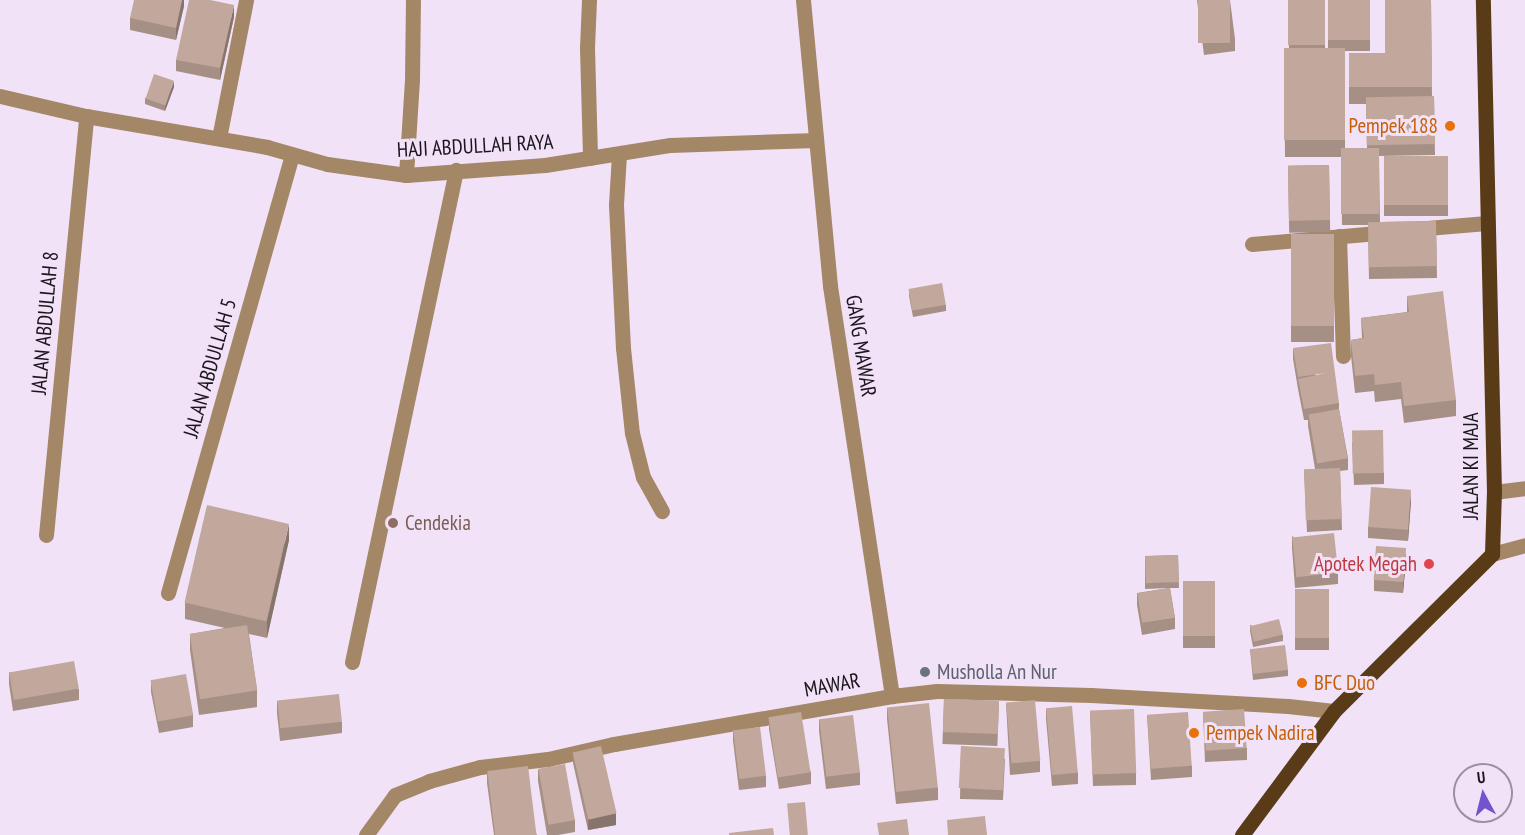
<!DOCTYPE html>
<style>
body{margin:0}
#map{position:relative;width:1525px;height:835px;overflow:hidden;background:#f2e2f8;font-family:"PT Sans Narrow",sans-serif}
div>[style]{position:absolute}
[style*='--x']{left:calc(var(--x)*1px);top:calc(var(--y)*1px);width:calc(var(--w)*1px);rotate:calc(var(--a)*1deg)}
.minor>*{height:15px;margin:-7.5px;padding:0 7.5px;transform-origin:7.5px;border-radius:7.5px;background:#a48766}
.major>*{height:15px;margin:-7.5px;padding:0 7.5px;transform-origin:7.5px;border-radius:7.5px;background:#593c17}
.wall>*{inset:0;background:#a69086;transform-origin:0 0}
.shaded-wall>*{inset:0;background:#87756d}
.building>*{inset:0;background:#c1a79c;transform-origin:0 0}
.dots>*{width:16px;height:16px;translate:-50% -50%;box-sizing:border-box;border:3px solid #f2e2f8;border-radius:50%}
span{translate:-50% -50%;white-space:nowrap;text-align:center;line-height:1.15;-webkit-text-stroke:6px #f2e2f8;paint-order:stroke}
.food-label{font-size:21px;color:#c56008}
.right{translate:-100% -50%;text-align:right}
.left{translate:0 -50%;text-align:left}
.street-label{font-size:21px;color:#1b151d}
.education-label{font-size:21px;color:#785e54}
.health-label{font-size:21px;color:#be3a42}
.worship-label{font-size:21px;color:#5b616d}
.north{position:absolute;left:1453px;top:763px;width:60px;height:60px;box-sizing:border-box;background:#f2e2f8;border:2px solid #9c90a0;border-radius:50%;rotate:353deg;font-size:16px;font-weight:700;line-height:24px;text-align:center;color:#1b151d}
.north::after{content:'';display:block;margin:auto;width:21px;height:27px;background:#7155cf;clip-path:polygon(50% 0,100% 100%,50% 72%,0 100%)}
</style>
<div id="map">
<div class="minor">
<div style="--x:589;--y:0;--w:48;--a:92.4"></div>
<div style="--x:587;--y:48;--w:110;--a:88.4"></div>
<div style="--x:803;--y:0;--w:287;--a:84.6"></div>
<div style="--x:830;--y:286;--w:415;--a:81.4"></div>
<div style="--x:0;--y:96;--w:88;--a:13.1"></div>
<div style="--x:86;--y:116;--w:184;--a:9.7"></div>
<div style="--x:267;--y:147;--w:62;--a:15.8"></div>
<div style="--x:327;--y:164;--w:80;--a:7.9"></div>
<div style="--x:406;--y:175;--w:139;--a:-4.1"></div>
<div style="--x:545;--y:165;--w:127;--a:-9.1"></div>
<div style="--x:670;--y:145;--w:146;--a:-2"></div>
<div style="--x:219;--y:138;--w:141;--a:-78.9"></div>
<div style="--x:619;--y:154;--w:51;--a:93.4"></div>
<div style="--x:616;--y:205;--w:143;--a:87.2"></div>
<div style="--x:623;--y:348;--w:85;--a:84"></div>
<div style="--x:632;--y:433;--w:45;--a:76"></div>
<div style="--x:643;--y:477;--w:39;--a:61"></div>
<div style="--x:406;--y:175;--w:95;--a:-86.4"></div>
<div style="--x:412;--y:80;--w:80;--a:-89.3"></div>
<div style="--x:1415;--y:229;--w:72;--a:-4.8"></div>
<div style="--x:1339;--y:236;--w:120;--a:88.1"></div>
<div style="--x:1252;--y:244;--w:137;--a:-5"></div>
<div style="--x:1494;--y:492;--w:31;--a:-7"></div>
<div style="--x:46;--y:535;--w:421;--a:-84.5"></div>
<div style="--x:1492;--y:554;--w:34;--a:-15"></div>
<div style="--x:168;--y:593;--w:454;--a:-74.2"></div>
<div style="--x:352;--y:662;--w:503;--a:-78.06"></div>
<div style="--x:366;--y:835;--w:49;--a:-54.1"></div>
<div style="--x:395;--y:795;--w:37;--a:-22"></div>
<div style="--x:429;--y:781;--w:53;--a:-15.4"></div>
<div style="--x:480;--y:767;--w:68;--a:-6.7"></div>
<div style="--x:548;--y:759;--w:68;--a:-12.8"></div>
<div style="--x:614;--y:744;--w:282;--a:-9.8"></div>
<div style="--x:892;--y:696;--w:45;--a:-6.3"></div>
<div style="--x:937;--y:691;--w:154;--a:1.5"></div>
<div style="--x:1091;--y:695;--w:197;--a:3.2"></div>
<div style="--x:1288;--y:706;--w:46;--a:6.2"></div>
</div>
<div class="major">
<div style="--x:1242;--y:835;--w:154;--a:-53.4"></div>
<div style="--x:1334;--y:711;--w:223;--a:-44.8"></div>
<div style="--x:1492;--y:554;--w:62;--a:-88.2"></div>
<div style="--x:1494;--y:492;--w:492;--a:-91.3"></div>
</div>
<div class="wall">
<div style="clip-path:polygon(184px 0,184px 6px,176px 40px,130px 30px,130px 18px)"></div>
<div style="clip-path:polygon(1197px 0,1230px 0,1235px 39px,1235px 51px,1204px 55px)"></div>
<div style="clip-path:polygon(1288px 0,1325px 0,1325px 48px,1328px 48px,1328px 0,1370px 0,1370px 51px,1345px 51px,1345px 148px,1367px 148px,1366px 104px,1349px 104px,1349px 53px,1385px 53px,1431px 0,1432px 96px,1434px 96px,1435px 155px,1379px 156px,1380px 222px,1436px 221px,1437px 278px,1369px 279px,1368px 225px,1342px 225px,1341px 157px,1285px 157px,1284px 49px,1289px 49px)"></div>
<div style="clip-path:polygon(234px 17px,220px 80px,176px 71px,176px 60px)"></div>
<div style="clip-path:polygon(174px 87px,165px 111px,145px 104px,145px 98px)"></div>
<div style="left:1448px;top:156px;width:60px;height:64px;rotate:90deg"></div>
<div style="left:1329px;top:165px;width:67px;height:41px;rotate:89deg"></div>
<div style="left:1291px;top:234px;width:43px;height:108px"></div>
<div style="clip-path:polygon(909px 290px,946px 305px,946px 311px,913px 317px,909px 296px)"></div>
<div style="clip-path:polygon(1407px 296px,1456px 400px,1456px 416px,1404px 423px,1401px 399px,1375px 402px,1374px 391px,1355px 393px,1351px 356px,1351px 340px,1362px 338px,1361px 318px,1407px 312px)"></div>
<div style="clip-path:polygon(1293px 348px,1339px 403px,1339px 409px,1348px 458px,1348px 470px,1340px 471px,1342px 530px,1307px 532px,1304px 470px,1315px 469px,1308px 426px,1308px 420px,1304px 420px,1298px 389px,1293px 359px)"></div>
<div style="clip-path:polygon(1352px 442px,1384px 473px,1384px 484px,1354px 485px)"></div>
<div style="clip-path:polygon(1411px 501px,1408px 541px,1368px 538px,1368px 527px)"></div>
<div style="clip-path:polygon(1292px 536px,1338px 573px,1338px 584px,1295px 588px,1292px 548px)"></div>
<div style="clip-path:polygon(289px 540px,267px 638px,249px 634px,257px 690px,257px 707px,199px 715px,190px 650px,190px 634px,225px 628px,185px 619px,185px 603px)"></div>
<div style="clip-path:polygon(1178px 555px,1179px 588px,1170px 588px,1175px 618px,1175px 629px,1142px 635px,1137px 605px,1137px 593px,1169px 588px,1145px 589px,1145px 556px)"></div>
<div style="clip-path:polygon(1406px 560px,1403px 593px,1374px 591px,1374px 580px)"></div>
<div style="left:1183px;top:581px;width:32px;height:67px"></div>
<div style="left:1295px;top:589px;width:34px;height:61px"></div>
<div style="clip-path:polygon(1250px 625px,1283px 635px,1283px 641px,1253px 647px,1250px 631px)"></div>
<div style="clip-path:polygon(1250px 649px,1288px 670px,1288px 676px,1253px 680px)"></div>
<div style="clip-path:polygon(9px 672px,79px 689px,79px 700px,13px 711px,9px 684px)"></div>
<div style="clip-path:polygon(151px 680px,193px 715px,193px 727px,159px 733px,151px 692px)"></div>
<div style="left:944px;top:699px;width:55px;height:45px;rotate:2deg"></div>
<div style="clip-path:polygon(277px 701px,342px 722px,342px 733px,280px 741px,277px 713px)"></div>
<div style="clip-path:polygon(1006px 703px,1040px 761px,1040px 772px,1010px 775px)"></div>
<div style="clip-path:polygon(887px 707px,938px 788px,938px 800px,896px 804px,887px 719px)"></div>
<div style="clip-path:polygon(1046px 708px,1078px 773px,1078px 784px,1052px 786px,1046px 719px)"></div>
<div style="clip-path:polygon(1090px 711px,1136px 773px,1136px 785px,1093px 786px)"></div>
<div style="clip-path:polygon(1203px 712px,1247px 748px,1247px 760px,1205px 762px)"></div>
<div style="clip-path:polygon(1147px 715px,1192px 766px,1192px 777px,1151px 780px)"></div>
<div style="clip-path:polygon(769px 718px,811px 772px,811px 784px,779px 789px,769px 729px)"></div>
<div style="clip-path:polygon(819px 719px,860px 773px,860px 785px,826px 789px,819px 731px)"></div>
<div style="clip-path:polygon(733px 730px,766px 776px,766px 787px,739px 790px,733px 741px)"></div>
<div style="clip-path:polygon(961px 746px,1005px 759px,1003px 800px,960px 799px)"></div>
<div style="clip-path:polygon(573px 752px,616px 825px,588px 830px,573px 763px)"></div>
<div style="clip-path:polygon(538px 769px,575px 820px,575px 832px,558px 835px,547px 835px,538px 781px)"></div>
<div style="clip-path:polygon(487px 772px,537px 835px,494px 835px,487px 783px)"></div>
</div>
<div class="shaded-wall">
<div style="clip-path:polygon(182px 0,184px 0,184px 6px,176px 40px,176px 28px)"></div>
<div style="clip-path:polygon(234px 5px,234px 17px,220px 80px,220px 68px)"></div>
<div style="clip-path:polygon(174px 81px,174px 87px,165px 111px,165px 105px)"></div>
<div style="clip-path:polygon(1411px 490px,1411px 501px,1408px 541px,1408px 530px)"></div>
<div style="clip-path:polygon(289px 524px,289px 540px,267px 638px,267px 621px)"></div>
<div style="clip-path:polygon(1406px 548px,1406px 560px,1403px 593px,1403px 582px)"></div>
<div style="clip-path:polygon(616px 813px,616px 825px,588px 830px,588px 819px)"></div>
</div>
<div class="building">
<div style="clip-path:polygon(134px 0,182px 0,176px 28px,130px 18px)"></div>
<div style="clip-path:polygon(189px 0,210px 0,234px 5px,220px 68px,176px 60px)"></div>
<div style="left:1198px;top:0;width:32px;height:43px"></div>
<div style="left:1288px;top:0;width:37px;height:45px"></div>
<div style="left:1328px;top:0;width:42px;height:40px"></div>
<div style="clip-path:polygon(1385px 0,1431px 0,1432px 87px,1349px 87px,1349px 53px,1385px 53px)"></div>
<div style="left:1345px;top:48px;width:92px;height:61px;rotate:90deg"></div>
<div style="left:154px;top:74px;width:21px;height:26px;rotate:19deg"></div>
<div style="left:1434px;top:96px;width:48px;height:68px;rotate:89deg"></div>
<div style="left:1341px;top:148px;width:38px;height:66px"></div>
<div style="left:1448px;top:156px;width:49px;height:64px;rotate:90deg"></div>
<div style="left:1329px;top:165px;width:55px;height:41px;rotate:89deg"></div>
<div style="left:1436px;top:221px;width:45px;height:68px;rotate:89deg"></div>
<div style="left:1291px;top:234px;width:43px;height:92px"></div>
<div style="left:942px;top:283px;width:22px;height:34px;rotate:80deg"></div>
<div style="clip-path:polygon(1443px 291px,1456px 400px,1404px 406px,1401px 382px,1375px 385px,1374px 374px,1355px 376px,1351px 340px,1364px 338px,1361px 318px,1409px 312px,1407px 296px)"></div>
<div style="clip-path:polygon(1331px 343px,1339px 403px,1304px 409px,1298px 379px,1326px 373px,1298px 377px,1293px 348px)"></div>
<div style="left:1339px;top:409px;width:50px;height:31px;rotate:80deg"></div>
<div style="left:1383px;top:430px;width:43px;height:31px;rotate:89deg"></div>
<div style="left:1340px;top:468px;width:51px;height:36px;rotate:88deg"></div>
<div style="left:1371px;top:487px;width:40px;height:40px;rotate:4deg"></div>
<div style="left:207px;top:505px;width:84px;height:100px;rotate:13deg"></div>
<div style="left:1334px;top:533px;width:40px;height:42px;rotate:84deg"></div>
<div style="left:1376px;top:546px;width:30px;height:34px;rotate:4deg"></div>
<div style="left:1178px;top:555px;width:27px;height:33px;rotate:88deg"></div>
<div style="left:1183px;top:581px;width:32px;height:55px"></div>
<div style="left:1170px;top:588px;width:30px;height:33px;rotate:81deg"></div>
<div style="left:1295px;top:589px;width:34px;height:49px"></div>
<div style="left:1279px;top:619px;width:16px;height:30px;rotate:76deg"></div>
<div style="left:247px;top:625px;width:66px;height:58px;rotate:81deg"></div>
<div style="left:1285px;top:645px;width:25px;height:35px;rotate:83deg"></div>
<div style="left:74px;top:661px;width:28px;height:66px;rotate:80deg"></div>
<div style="left:186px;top:674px;width:42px;height:36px;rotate:80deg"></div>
<div style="left:339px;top:694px;width:28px;height:62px;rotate:84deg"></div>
<div style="left:944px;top:699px;width:55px;height:33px;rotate:2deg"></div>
<div style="left:1035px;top:700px;width:61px;height:29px;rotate:85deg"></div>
<div style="left:929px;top:703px;width:85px;height:42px;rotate:84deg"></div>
<div style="left:1072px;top:706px;width:67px;height:26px;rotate:85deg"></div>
<div style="left:1134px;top:709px;width:64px;height:44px;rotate:88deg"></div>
<div style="left:1244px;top:709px;width:39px;height:41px;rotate:86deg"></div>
<div style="left:801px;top:712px;width:61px;height:33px;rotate:81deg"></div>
<div style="left:1188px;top:712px;width:54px;height:41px;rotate:86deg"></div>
<div style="left:853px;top:715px;width:58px;height:34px;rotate:83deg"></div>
<div style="left:760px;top:727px;width:49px;height:27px;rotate:83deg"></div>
<div style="left:601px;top:746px;width:69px;height:29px;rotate:77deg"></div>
<div style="left:961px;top:746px;width:44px;height:42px;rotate:3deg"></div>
<div style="left:565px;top:764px;width:57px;height:27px;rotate:80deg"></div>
<div style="left:528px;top:766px;width:70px;height:41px;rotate:83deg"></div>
<div style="left:805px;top:802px;width:33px;height:18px;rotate:85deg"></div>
<div style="clip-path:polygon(985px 816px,987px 835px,948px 835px,947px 820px)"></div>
<div style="clip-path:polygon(907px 819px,909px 835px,879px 835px,877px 823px)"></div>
<div style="clip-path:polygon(773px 828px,774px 835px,729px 835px,729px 833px)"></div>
</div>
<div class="dots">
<div style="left:1450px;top:126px;background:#e8710a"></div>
<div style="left:393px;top:523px;background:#8d6e63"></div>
<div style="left:1429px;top:564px;background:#e0444e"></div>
<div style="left:925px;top:672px;background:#6b7280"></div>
<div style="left:1302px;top:683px;background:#e8710a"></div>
<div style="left:1194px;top:733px;background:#e8710a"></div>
</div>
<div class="food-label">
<span class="right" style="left:1438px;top:126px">Pempek 188</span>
<span class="left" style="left:1314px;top:683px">BFC Duo</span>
<span class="left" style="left:1206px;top:733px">Pempek Nadira</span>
</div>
<div class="street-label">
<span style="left:475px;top:146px;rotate:-3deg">HAJI ABDULLAH RAYA</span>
<span style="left:45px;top:323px;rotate:-85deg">JALAN ABDULLAH 8</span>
<span style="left:861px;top:346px;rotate:81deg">GANG MAWAR</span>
<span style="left:210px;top:368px;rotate:-74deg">JALAN ABDULLAH 5</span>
<span style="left:1471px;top:466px;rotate:-90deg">JALAN KI MAJA</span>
<span style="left:832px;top:685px;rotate:-10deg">MAWAR</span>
</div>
<div class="education-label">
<span class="left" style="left:405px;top:523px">Cendekia</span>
</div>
<div class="health-label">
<span class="right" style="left:1417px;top:564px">Apotek Megah</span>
</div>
<div class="worship-label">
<span class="left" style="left:937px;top:672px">Musholla An Nur</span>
</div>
<div class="north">U</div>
</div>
